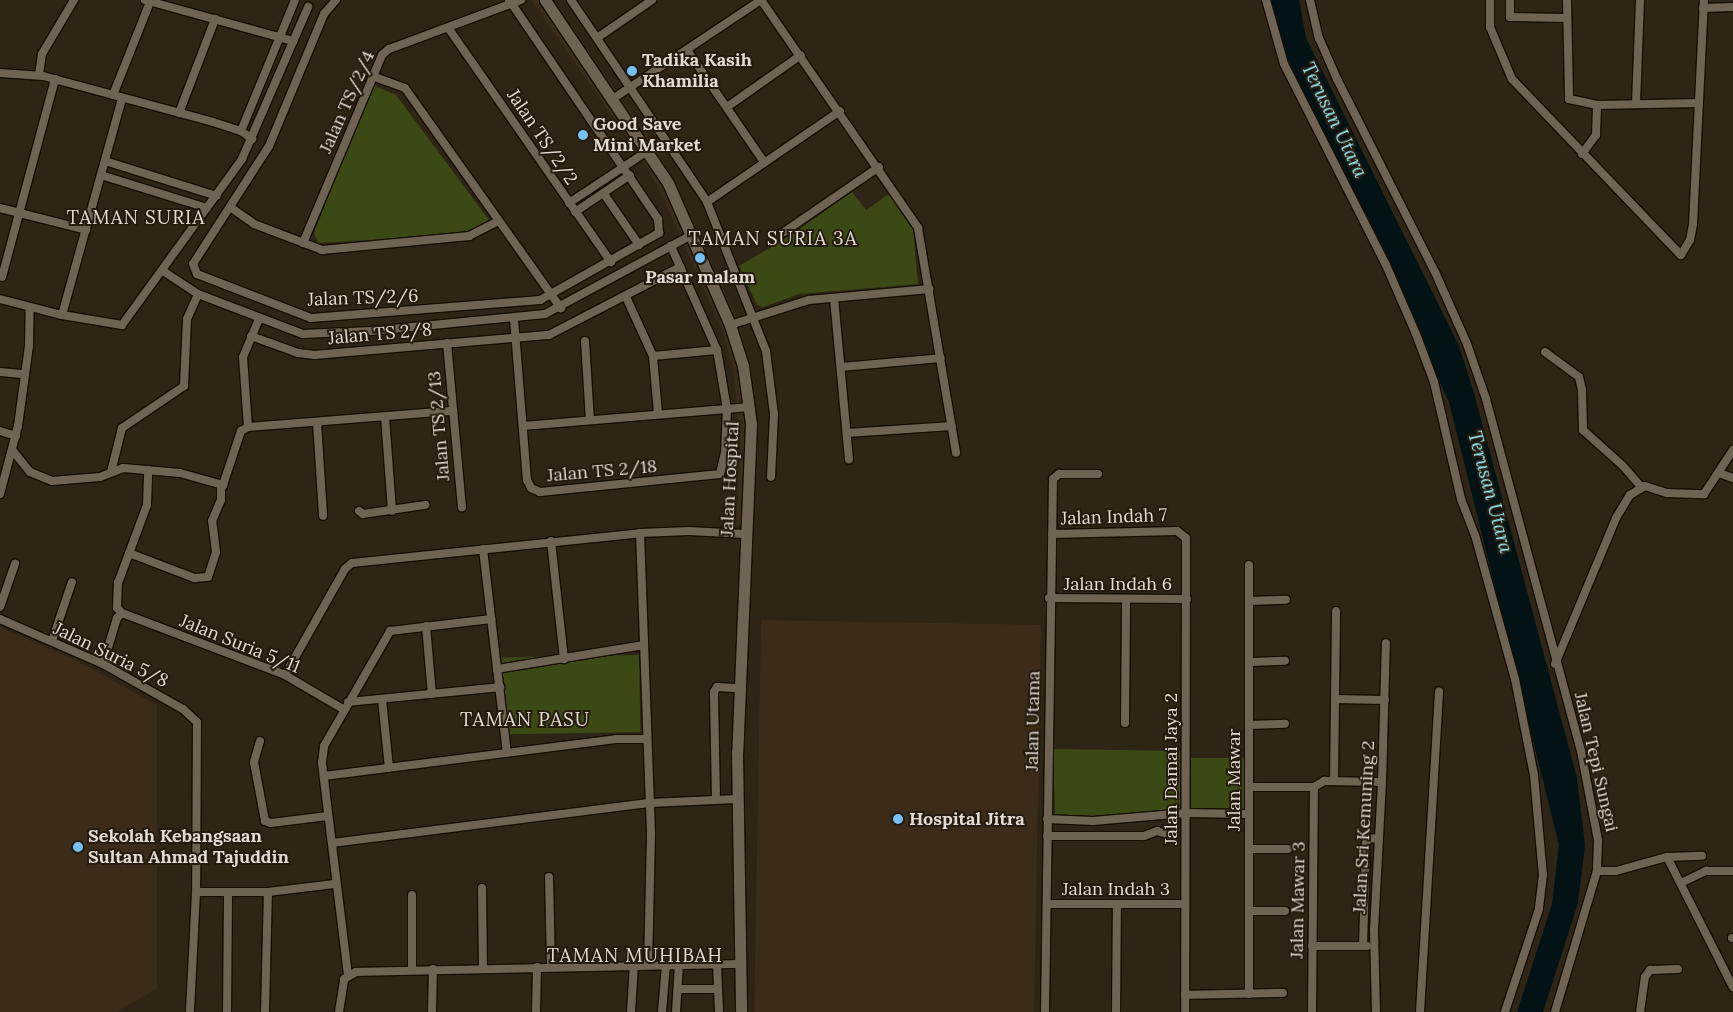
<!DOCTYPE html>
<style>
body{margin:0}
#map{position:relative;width:1733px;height:1012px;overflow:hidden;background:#2e2517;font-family:Lora,serif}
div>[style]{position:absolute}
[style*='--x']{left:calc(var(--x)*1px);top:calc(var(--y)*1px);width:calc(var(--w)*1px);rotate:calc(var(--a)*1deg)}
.built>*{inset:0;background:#3a2c18;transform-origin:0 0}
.green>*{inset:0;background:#3b4a15;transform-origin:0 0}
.water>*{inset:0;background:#031214}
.roads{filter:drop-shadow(1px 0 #160e03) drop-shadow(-1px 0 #160e03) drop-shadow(0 1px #160e03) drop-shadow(0 -1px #160e03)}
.street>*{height:8px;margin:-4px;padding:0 4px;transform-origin:4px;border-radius:4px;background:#6f6454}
.secondary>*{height:11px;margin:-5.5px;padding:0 5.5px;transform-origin:5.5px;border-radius:5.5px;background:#6f6454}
.dots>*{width:14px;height:14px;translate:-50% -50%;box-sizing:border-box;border:2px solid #251b0e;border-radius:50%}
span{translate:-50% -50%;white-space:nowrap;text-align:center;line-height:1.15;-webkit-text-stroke:4px #251b0e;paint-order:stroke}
.poi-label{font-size:18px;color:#e2dbd3;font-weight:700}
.left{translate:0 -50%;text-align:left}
.street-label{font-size:18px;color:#e2dbd3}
.water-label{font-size:19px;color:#99effc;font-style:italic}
.neighbourhood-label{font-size:19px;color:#e2dbd3;letter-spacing:1px}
</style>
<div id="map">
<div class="built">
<div style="clip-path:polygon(531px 0,553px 0,654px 145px,677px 185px,739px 324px,750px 366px,758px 443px,754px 526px,736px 525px,740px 443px,733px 369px,722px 330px,661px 193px,639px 154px)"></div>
<div style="left:761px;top:620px;width:280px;height:392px;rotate:1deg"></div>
<div style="clip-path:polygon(0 627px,77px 661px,157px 705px,157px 989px,116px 1012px,0 1012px)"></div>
</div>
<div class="green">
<div style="clip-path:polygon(372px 85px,396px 95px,489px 220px,469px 234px,318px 243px,314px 233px)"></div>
<div style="clip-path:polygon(852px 192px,866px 210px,889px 194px,913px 229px,918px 284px,799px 294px,763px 307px,757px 305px,739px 266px,785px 239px)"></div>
<div style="left:639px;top:655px;width:77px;height:137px;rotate:89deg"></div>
<div style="clip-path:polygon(1053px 749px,1181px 751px,1180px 810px,1108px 819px,1055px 817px)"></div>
<div style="left:1191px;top:758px;width:54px;height:53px"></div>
</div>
<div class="water">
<div style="clip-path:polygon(1271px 0,1299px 0,1306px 38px,1459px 346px,1474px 393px,1577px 778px,1585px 845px,1578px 903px,1543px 1012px,1517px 1012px,1552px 904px,1559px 845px,1449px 402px,1286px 55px,1274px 23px)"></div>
</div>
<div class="roads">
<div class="street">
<div style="--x:145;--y:0;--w:154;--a:15.5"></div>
<div style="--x:336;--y:0;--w:18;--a:131"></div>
<div style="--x:324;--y:14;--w:143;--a:112.6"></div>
<div style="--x:269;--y:146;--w:140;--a:122.8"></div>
<div style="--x:193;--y:264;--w:11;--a:68"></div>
<div style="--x:197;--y:274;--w:122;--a:21.1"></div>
<div style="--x:311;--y:318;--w:230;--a:-4.5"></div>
<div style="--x:540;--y:300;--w:137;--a:-29.4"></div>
<div style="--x:659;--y:233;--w:14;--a:-94"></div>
<div style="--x:658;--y:219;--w:265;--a:-124.2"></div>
<div style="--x:571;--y:0;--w:244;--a:56"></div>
<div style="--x:707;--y:202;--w:160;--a:68.4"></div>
<div style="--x:766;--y:351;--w:64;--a:82.8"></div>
<div style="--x:774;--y:414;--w:63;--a:92.7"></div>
<div style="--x:761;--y:0;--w:277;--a:55.4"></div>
<div style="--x:918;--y:228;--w:228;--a:80.4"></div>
<div style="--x:1266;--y:0;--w:66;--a:74.3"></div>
<div style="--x:1284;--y:64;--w:225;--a:63.1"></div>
<div style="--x:1386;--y:265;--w:75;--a:66.5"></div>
<div style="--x:1416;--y:334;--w:51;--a:69.4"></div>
<div style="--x:1434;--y:382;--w:120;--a:77"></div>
<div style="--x:1461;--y:499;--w:39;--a:69"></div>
<div style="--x:1475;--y:535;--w:149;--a:74.5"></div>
<div style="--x:1515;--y:679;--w:98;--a:78.8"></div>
<div style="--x:1534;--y:775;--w:100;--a:84.9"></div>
<div style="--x:1543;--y:875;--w:34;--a:97"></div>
<div style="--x:1539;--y:909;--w:108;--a:108.3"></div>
<div style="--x:1310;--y:0;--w:39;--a:77"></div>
<div style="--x:1319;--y:38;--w:45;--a:66.3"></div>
<div style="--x:1337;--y:79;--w:216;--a:63.1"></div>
<div style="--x:1435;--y:272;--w:79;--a:66"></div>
<div style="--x:1467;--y:344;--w:58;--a:70.9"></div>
<div style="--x:1486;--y:399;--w:365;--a:74.9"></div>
<div style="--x:1581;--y:751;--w:91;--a:79.2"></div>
<div style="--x:1598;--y:840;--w:31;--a:92"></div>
<div style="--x:1597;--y:871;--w:147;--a:106.6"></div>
<div style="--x:1490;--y:0;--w:27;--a:90"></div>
<div style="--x:1490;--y:27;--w:56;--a:67.1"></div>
<div style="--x:1512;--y:79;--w:244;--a:46.2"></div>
<div style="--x:1681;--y:255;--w:17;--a:-59"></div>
<div style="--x:1690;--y:240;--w:16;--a:-79"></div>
<div style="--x:1693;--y:224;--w:224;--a:-87.2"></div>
<div style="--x:1510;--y:0;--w:17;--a:90"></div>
<div style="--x:1510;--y:17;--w:57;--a:1"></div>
<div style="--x:1567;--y:0;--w:99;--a:88.8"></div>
<div style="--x:1569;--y:99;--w:29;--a:12"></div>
<div style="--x:1597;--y:105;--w:102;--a:-1.1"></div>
<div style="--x:1703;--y:8;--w:30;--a:-2"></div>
<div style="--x:449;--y:29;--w:284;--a:55.2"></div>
<div style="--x:597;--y:38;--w:67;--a:-34.6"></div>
<div style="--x:687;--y:50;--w:136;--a:55.5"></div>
<div style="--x:0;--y:73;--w:43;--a:4"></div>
<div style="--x:43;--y:76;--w:176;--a:15.1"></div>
<div style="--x:213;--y:122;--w:29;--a:18"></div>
<div style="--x:241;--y:131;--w:14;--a:36"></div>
<div style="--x:39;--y:75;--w:21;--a:-82"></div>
<div style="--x:42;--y:54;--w:63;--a:-59.3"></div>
<div style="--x:372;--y:76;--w:35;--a:20"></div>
<div style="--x:405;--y:88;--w:270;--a:54.7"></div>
<div style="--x:113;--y:95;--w:100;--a:-68.3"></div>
<div style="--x:614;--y:98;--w:177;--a:-33.7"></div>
<div style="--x:1636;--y:104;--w:104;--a:-87.8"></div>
<div style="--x:727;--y:107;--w:90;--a:-35.1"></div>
<div style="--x:179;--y:113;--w:101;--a:-69"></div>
<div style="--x:241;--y:131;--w:142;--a:-67.6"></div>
<div style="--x:1582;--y:154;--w:24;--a:-54"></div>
<div style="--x:1596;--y:135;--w:30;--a:-88"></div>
<div style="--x:105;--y:161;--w:117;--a:17.4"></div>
<div style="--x:101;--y:175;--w:111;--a:17.3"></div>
<div style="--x:604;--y:194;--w:62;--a:55.5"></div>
<div style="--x:707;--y:202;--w:161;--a:-34.4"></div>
<div style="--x:569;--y:203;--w:96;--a:-33.5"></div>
<div style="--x:230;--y:207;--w:29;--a:35"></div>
<div style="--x:254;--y:224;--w:73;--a:20.9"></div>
<div style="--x:322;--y:250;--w:148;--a:-5.4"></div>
<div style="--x:469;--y:236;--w:33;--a:-27"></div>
<div style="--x:0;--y:208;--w:89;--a:14.3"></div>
<div style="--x:575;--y:212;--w:66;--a:-33.9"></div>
<div style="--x:784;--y:232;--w:115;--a:-34.4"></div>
<div style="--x:303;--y:243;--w:204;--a:-67.2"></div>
<div style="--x:382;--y:55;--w:9;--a:-41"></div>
<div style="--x:389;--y:49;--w:141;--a:-20.4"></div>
<div style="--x:163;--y:271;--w:42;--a:33.3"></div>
<div style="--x:198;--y:294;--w:112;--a:20.9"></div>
<div style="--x:303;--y:334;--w:68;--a:-2.5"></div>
<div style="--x:371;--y:331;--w:175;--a:-5.6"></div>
<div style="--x:545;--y:314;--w:167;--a:-28.3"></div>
<div style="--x:2;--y:277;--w:205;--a:-75"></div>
<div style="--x:626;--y:297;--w:65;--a:65.4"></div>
<div style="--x:653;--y:356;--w:57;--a:85"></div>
<div style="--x:834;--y:298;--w:162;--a:84.7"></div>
<div style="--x:0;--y:299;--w:64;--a:14.5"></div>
<div style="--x:62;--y:315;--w:61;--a:9.5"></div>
<div style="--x:122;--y:325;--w:205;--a:-54.1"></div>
<div style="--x:242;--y:159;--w:166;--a:-66.5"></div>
<div style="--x:62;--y:315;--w:225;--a:-74.5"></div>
<div style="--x:514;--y:319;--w:162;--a:85.4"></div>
<div style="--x:527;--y:480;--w:9;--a:63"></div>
<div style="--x:531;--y:488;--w:10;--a:24"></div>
<div style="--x:540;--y:492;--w:181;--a:-5.7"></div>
<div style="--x:720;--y:474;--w:22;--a:-77"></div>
<div style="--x:725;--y:453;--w:44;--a:-87.4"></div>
<div style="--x:727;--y:409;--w:60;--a:-99.6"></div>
<div style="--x:717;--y:350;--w:114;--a:-113.9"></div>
<div style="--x:730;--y:325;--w:83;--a:-17.6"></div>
<div style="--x:809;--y:300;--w:121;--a:-5.2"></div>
<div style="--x:251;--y:336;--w:50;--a:19.9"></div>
<div style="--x:298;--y:353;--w:17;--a:7"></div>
<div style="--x:315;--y:355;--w:235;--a:-4.9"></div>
<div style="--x:549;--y:335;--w:148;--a:-27.4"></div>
<div style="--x:585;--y:341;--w:79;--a:86.4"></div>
<div style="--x:447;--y:343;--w:165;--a:84.8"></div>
<div style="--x:1545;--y:352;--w:42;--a:36.3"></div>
<div style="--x:1579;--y:377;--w:13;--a:77"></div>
<div style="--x:1582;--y:390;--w:40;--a:88.6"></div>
<div style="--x:1583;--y:430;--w:54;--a:42"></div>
<div style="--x:1623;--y:466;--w:28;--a:49"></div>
<div style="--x:653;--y:356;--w:64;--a:-5.4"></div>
<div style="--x:841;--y:367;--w:100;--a:-5.1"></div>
<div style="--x:0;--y:372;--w:25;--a:5"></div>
<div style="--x:385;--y:417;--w:94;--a:85.7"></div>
<div style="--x:317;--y:422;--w:94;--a:86.3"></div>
<div style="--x:523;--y:426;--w:228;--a:-4.8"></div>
<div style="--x:248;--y:427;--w:206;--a:-4.5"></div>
<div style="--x:0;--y:431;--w:17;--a:17"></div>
<div style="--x:847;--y:433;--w:105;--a:-3.8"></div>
<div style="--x:13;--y:451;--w:27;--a:51"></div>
<div style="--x:30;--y:472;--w:24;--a:22"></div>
<div style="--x:52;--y:481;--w:48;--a:-4.8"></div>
<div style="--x:100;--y:477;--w:25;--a:-21"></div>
<div style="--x:123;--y:468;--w:57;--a:5"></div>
<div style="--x:180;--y:473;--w:45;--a:15.6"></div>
<div style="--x:223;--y:485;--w:57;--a:-71.6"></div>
<div style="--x:241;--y:431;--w:8;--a:-30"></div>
<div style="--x:248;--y:427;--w:70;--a:-94.1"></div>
<div style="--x:243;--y:357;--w:41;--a:-67.2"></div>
<div style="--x:111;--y:472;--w:45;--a:-76"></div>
<div style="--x:122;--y:428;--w:75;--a:-34.1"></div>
<div style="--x:184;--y:386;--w:67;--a:-87.4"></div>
<div style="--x:187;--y:319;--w:27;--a:-66"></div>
<div style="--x:1719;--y:473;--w:15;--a:20"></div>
<div style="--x:0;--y:494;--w:70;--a:-75.2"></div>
<div style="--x:18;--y:426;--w:81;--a:-82.2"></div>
<div style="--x:29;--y:346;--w:39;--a:-89"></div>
<div style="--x:359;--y:511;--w:5;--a:37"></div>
<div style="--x:363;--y:514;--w:63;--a:-8.3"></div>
<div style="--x:640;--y:533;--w:302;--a:87.9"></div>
<div style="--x:651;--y:835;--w:129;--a:91.3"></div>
<div style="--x:1052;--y:534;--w:125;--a:-1.4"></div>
<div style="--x:1177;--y:531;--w:11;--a:38"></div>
<div style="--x:1186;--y:538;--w:474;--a:90.1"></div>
<div style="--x:551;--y:541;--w:119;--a:83.7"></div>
<div style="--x:483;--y:549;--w:205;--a:83.3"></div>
<div style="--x:129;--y:553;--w:70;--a:21"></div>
<div style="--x:194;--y:578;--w:14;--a:-4"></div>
<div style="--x:208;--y:577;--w:26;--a:-72"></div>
<div style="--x:216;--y:552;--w:31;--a:-97"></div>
<div style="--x:212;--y:521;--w:23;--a:-67"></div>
<div style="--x:221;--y:500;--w:14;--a:-90"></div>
<div style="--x:1249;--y:565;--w:429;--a:90"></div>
<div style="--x:1049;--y:598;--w:138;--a:0.4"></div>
<div style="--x:1249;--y:601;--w:37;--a:-2"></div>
<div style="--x:0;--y:607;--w:46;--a:-70.8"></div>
<div style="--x:122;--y:613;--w:174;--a:20.8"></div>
<div style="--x:285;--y:675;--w:67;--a:30.4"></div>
<div style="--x:122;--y:613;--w:7;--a:-135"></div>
<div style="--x:117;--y:608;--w:25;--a:-88"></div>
<div style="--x:118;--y:583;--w:83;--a:-69.6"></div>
<div style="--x:147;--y:505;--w:35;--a:-88"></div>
<div style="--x:0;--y:619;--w:112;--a:23.6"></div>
<div style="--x:103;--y:664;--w:92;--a:29.4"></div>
<div style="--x:183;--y:709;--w:19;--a:43"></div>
<div style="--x:197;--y:722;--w:170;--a:90.3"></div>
<div style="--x:196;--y:892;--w:120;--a:92.9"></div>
<div style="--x:426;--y:626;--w:68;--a:85"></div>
<div style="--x:52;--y:641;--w:62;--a:-71.3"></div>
<div style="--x:1249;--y:662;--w:36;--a:-2"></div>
<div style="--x:103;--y:664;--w:48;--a:-73.1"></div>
<div style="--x:117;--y:618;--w:7;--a:-45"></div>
<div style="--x:1555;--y:664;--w:158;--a:-67.3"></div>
<div style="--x:1616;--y:518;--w:27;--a:-59"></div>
<div style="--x:1630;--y:495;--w:17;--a:-31"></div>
<div style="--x:1645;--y:486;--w:23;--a:18"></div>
<div style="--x:1667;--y:493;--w:37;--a:2"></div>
<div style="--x:1704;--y:494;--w:53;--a:-56.6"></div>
<div style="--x:497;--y:669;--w:148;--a:-9.3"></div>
<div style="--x:285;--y:675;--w:122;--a:-60.5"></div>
<div style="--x:345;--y:569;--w:9;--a:-41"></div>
<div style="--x:352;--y:563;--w:290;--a:-5.9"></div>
<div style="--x:640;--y:533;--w:49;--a:-2.3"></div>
<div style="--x:689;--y:531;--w:56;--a:3.1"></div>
<div style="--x:382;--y:699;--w:69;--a:84.2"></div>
<div style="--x:1335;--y:699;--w:50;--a:1.1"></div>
<div style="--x:348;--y:702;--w:153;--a:-5.6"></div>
<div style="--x:1125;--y:723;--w:124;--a:-89.5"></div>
<div style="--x:1249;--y:725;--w:36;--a:-2"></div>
<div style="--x:260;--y:741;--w:22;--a:106"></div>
<div style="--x:254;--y:762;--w:60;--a:79.4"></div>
<div style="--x:265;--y:821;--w:6;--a:18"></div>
<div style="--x:271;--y:823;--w:57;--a:-7"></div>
<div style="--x:324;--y:776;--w:294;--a:-7.2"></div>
<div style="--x:616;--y:739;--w:30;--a:0"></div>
<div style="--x:1334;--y:781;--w:170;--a:-89.3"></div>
<div style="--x:1249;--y:787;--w:65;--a:0"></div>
<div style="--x:716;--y:799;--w:107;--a:-91.1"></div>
<div style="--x:714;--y:692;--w:6;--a:-59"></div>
<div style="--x:717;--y:687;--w:22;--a:3"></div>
<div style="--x:1047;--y:819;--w:46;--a:2.5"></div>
<div style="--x:1093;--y:821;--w:93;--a:-4.9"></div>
<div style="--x:1186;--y:813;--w:63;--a:0.9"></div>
<div style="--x:1047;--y:836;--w:97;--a:0"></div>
<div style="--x:1144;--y:836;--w:14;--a:-21"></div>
<div style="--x:1157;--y:831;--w:9;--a:18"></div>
<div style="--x:332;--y:843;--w:321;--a:-7.2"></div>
<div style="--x:650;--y:803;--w:87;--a:-2.6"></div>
<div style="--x:1249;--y:849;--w:39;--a:0"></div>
<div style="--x:1667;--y:857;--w:146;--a:63.1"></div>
<div style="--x:1597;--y:871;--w:19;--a:0"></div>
<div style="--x:1616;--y:871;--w:53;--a:-15.4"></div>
<div style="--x:1667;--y:857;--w:35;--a:-2"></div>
<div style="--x:549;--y:877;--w:90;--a:88.7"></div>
<div style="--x:1681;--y:883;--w:28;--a:-26"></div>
<div style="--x:1706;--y:871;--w:27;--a:0"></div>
<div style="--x:482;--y:888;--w:80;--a:89.3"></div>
<div style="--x:196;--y:892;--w:72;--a:0"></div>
<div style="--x:268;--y:892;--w:67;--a:-6.8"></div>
<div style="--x:412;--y:895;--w:74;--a:90"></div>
<div style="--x:1047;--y:904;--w:138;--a:0"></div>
<div style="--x:1249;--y:911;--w:36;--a:0"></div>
<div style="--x:1732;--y:938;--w:1;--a:0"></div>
<div style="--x:1312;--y:946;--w:55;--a:0"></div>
<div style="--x:1363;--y:946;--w:103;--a:-88.3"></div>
<div style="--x:1366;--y:843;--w:6;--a:-59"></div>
<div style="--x:1369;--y:838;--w:10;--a:6"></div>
<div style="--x:717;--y:964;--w:48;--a:87.6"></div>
<div style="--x:348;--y:975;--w:214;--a:-97"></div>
<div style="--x:322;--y:763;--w:17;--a:-83"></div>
<div style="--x:324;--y:746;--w:133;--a:-60.1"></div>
<div style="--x:390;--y:631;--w:102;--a:-6.8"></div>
<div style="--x:678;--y:989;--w:40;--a:0"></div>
<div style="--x:1185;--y:995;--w:98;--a:-1.2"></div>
<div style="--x:227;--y:1012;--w:120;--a:-89.5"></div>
<div style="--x:265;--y:1012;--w:120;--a:-88.6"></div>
<div style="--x:339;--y:1012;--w:33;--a:-81"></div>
<div style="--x:344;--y:979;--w:14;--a:-30"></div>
<div style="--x:356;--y:972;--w:384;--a:-1.2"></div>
<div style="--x:432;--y:1012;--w:43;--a:-88.7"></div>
<div style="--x:536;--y:1012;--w:45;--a:-88.7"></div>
<div style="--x:631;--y:1012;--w:48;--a:-86.4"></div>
<div style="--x:662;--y:1012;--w:48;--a:-85.2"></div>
<div style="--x:676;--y:1012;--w:48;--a:-86.4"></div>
<div style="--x:1045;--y:1012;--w:533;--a:-89.14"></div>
<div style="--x:1053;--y:479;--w:8;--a:-40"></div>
<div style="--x:1059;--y:474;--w:39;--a:0"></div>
<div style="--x:1116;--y:1012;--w:108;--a:-89.5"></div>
<div style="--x:1312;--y:1012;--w:225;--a:-89.5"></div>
<div style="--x:1314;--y:787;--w:12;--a:-31"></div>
<div style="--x:1324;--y:781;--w:58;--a:1"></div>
<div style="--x:1376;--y:1012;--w:82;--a:-91.4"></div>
<div style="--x:1374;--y:930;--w:148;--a:-86.9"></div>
<div style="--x:1382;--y:782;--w:139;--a:-88.4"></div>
<div style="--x:1420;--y:1012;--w:321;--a:-86.6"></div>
<div style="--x:1640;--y:1012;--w:35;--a:-82"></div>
<div style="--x:1645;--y:977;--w:9;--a:-54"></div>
<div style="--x:1650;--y:970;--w:28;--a:-2"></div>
</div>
<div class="secondary">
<div style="--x:545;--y:0;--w:220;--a:56.1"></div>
<div style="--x:668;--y:183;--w:155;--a:66.4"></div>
<div style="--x:730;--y:325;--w:43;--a:72.4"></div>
<div style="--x:743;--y:366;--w:59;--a:82.1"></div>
<div style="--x:751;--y:424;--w:328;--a:92.4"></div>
<div style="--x:737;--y:752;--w:260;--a:89.1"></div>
</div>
</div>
<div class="dots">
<div style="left:632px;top:71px;background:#76c0f7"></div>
<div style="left:583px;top:135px;background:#76c0f7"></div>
<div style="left:700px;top:258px;background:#76c0f7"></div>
<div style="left:898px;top:819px;background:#76c0f7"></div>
<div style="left:78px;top:847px;background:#76c0f7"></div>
</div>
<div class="poi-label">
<span class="left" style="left:642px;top:71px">Tadika Kasih<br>Khamilia</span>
<span class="left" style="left:593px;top:135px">Good Save<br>Mini Market</span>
<span style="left:700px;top:277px">Pasar malam</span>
<span class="left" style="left:909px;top:819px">Hospital Jitra</span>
<span class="left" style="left:88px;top:847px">Sekolah Kebangsaan<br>Sultan Ahmad Tajuddin</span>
</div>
<div class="street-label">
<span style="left:347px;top:102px;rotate:-66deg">Jalan TS/2/4</span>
<span style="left:542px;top:137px;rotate:56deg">Jalan TS/2/2</span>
<span style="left:363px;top:298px;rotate:-2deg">Jalan TS/2/6</span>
<span style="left:380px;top:334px;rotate:-5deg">Jalan TS 2/8</span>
<span style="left:439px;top:426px;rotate:-95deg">Jalan TS 2/13</span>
<span style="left:602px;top:471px;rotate:-5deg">Jalan TS 2/18</span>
<span style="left:730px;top:479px;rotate:-87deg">Jalan Hospital</span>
<span style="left:1114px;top:517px;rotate:-2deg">Jalan Indah 7</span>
<span style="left:1118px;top:584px">Jalan Indah 6</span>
<span style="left:240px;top:644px;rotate:22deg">Jalan Suria 5/11</span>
<span style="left:111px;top:655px;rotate:26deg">Jalan Suria 5/8</span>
<span style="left:1033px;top:721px;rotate:-89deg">Jalan Utama</span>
<span style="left:1596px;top:762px;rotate:77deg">Jalan Tepi Sungai</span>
<span style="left:1171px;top:769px;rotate:-90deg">Jalan Damai Jaya 2</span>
<span style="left:1234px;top:780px;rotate:-90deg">Jalan Mawar</span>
<span style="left:1364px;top:827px;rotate:-87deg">Jalan Sri Kemuning 2</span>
<span style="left:1116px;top:889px">Jalan Indah 3</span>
<span style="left:1298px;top:900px;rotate:-89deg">Jalan Mawar 3</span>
</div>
<div class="water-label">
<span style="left:1334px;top:120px;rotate:64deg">Terusan Utara</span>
<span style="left:1490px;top:492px;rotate:75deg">Terusan Utara</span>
</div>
<div class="neighbourhood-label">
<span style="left:136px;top:218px">TAMAN SURIA</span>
<span style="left:773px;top:239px">TAMAN SURIA 3A</span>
<span style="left:525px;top:720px">TAMAN PASU</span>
<span style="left:635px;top:956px">TAMAN MUHIBAH</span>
</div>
</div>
